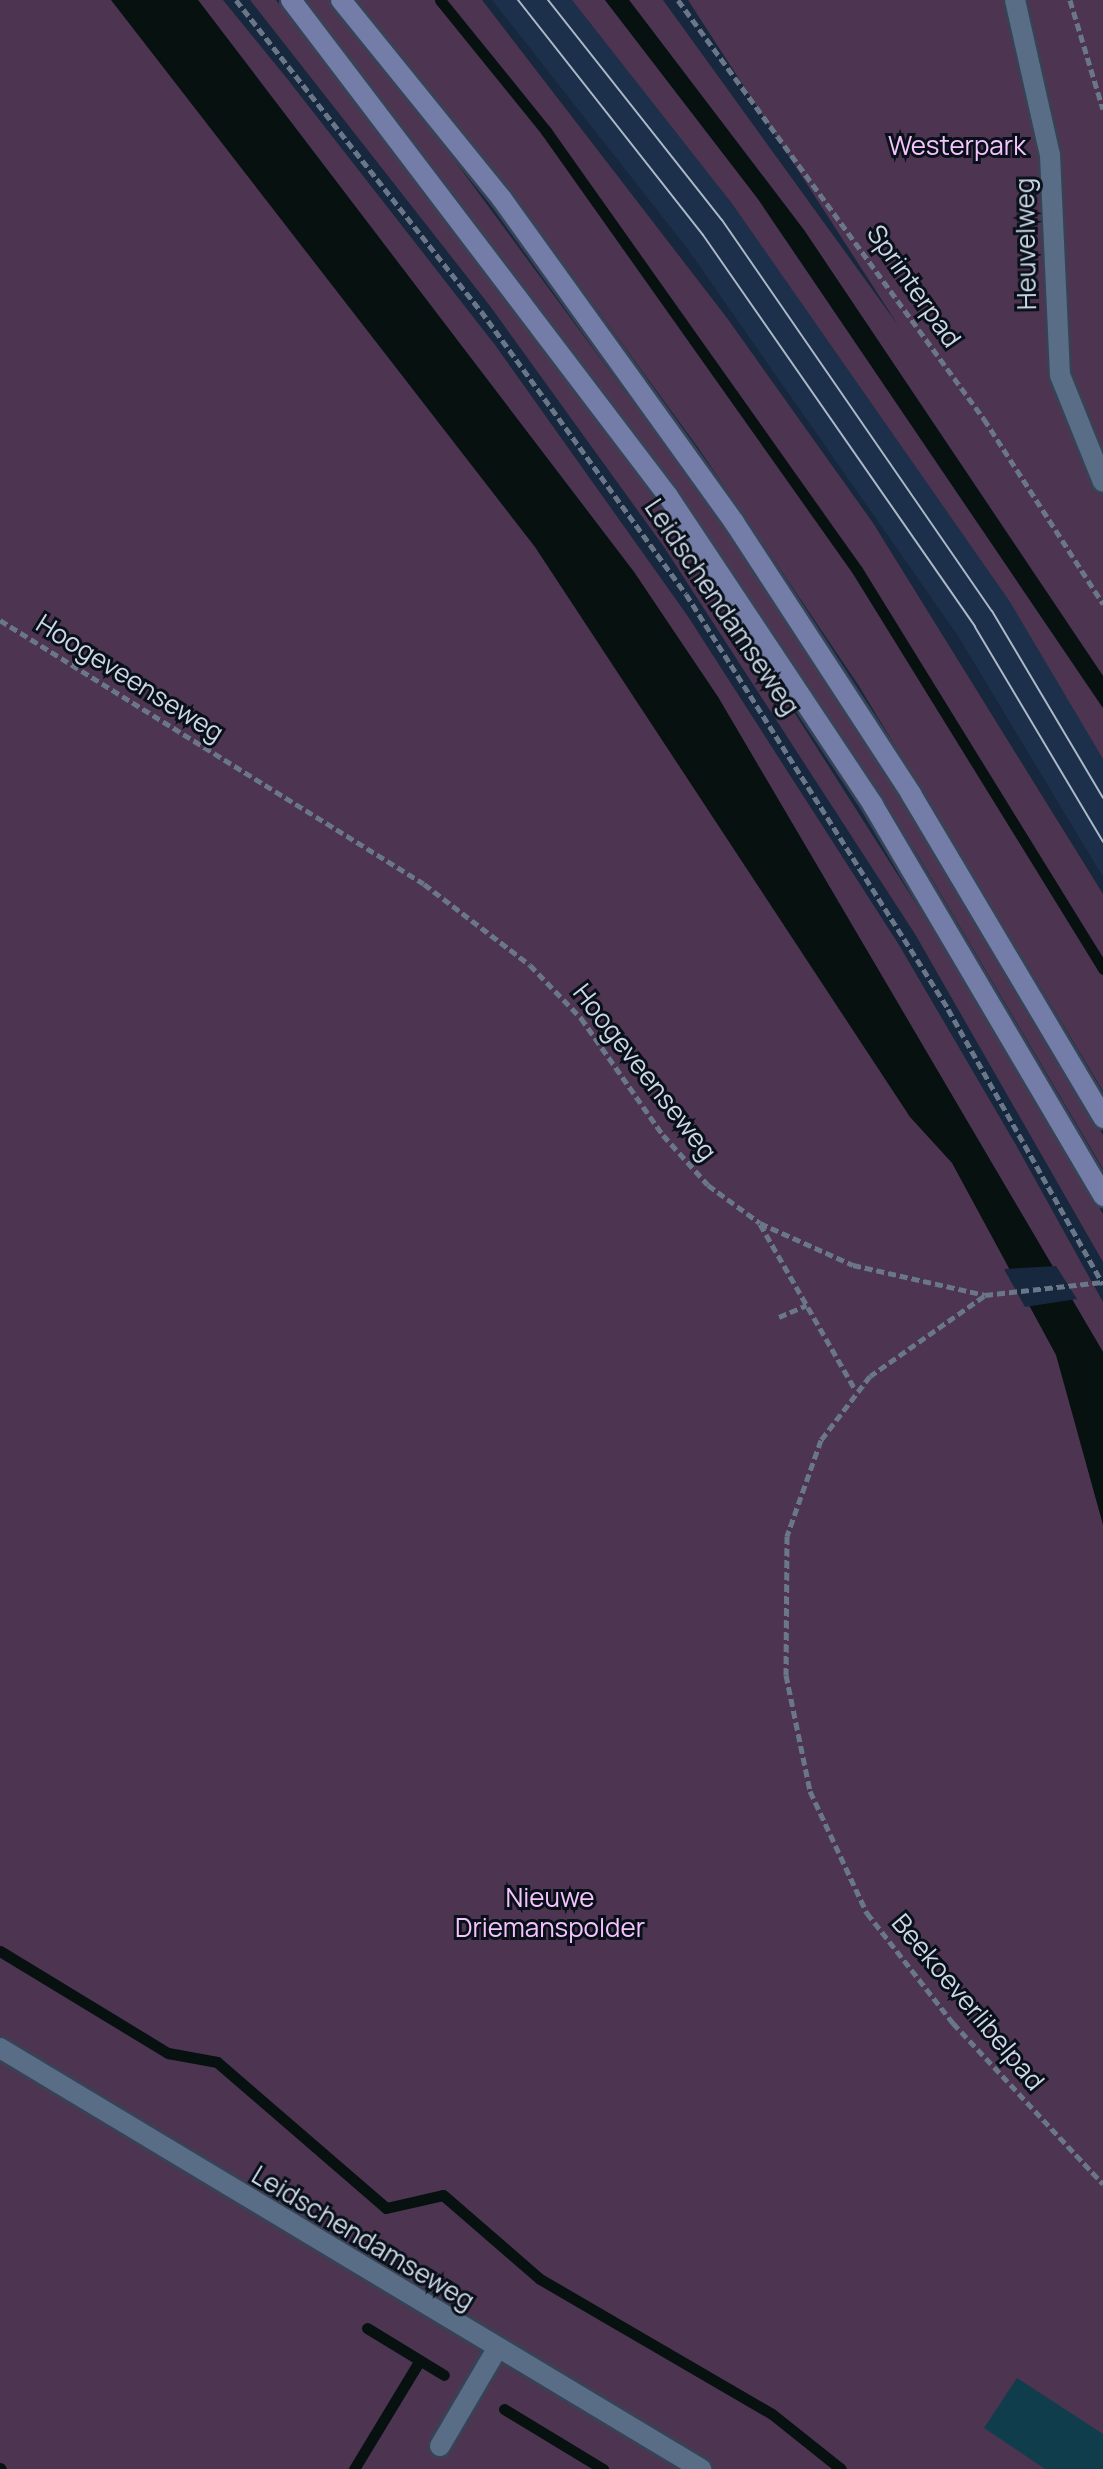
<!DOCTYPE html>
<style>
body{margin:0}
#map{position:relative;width:1103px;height:2469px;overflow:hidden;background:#17273d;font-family:Manrope,sans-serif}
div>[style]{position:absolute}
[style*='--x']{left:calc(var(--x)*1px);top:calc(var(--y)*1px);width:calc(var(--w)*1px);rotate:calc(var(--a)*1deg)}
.built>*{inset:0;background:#1c304b}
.green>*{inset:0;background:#4d3551}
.water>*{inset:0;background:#061110}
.pier>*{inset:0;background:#17273d}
.stream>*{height:11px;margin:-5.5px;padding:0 5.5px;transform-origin:5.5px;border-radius:5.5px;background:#061110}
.building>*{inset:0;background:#103d4c}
.path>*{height:5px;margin-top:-2.5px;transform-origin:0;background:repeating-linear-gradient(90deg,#697789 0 8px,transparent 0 12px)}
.roads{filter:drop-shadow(2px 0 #374355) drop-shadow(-2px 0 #374355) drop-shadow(0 2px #374355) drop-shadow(0 -2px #374355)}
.lane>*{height:20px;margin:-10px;padding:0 10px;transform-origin:10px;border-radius:10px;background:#5a6d86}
.street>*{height:20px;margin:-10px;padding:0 10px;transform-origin:10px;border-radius:10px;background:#5a6d86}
.secondary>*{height:20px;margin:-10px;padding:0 10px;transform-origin:10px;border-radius:10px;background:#737da7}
.tram>*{height:2px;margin:-1px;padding:0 1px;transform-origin:1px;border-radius:1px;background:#acb8c8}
.path-bridge>*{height:5px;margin-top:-2.5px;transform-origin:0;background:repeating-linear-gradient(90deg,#697789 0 8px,transparent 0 12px)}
span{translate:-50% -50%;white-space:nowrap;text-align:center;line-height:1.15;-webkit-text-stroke:6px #091019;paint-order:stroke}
.park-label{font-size:26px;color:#f5c3fe}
.street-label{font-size:26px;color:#ccd7e5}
</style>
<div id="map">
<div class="built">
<div style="clip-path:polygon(492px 0,572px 0,733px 205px,1010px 602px,1103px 759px,1103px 877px,958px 636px,687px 248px)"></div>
</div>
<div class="green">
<div style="clip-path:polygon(0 0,172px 0,459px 365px,1103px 1403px,1103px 2469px,0 2469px)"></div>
<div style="clip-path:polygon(198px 0,223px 0,289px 81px,495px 345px,687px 615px,899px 945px,1016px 1145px,1103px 1302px,1103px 1352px,718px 697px,634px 572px)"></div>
<div style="clip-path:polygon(250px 0,276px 0,288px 15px,460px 232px,682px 536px,1001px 1037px,1103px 1214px,1103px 1262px,915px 934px,664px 547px,490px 306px)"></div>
<div style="clip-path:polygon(306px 0,329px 0,407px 96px,729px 533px,892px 778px,1057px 1054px,1103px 1135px,1103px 1169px,917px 854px,678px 490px)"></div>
<div style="clip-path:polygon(357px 0,482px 0,727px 318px,873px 523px,1103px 894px,1103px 1091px,859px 686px,699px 449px,507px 186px)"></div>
<div style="clip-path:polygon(572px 0,605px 0,758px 199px,1103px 708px,1103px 759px,1010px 602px,733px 205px)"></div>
<div style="clip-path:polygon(629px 0,663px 0,898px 325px,688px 0,1103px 0,1103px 676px,804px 230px)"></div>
</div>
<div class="water">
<div style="clip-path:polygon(111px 0,198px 0,634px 572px,718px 697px,1103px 1352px,1103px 1525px,1056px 1355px,952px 1163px,910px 1117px,535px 547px)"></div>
<div style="clip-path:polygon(605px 0,629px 0,804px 230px,1103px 676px,1103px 708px,758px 199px)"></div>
</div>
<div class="pier">
<div style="clip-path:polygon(1056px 1266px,1077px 1299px,1025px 1307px,1004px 1269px)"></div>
</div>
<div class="stream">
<div style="--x:440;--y:0;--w:169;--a:51"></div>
<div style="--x:546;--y:131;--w:538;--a:54.69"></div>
<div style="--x:857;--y:570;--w:469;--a:58.3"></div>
<div style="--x:0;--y:1951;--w:197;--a:31.3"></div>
<div style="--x:168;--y:2053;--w:50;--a:10.4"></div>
<div style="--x:217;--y:2062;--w:223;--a:40.8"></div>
<div style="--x:386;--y:2208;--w:58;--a:-12.8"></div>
<div style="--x:443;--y:2195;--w:128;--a:40.9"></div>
<div style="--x:540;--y:2279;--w:268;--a:30.2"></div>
<div style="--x:772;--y:2414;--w:88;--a:38.6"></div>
<div style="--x:367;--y:2328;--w:90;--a:31.4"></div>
<div style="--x:504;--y:2409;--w:116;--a:31.2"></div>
<div style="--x:0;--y:2468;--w:1;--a:45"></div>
<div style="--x:354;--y:2469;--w:127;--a:-58.8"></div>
</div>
<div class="building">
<div style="clip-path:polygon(1017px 2378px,1103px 2434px,1103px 2469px,1045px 2469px,984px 2428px)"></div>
</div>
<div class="path">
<div style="--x:236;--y:0;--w:396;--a:51.8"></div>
<div style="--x:481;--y:311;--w:349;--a:54.1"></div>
<div style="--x:686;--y:594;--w:491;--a:57.7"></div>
<div style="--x:948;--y:1009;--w:316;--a:60.6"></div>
<div style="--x:678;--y:0;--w:519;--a:53.86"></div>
<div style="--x:984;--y:419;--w:220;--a:57.2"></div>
<div style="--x:1070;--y:0;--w:114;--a:73.2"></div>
<div style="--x:0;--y:620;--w:499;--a:31.9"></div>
<div style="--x:424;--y:884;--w:133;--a:37.4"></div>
<div style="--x:530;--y:965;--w:74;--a:46.1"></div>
<div style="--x:581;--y:1018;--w:143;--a:55"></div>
<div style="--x:663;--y:1135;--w:67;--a:48"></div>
<div style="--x:708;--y:1185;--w:64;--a:36.2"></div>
<div style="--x:760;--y:1223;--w:102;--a:24.3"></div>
<div style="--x:853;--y:1265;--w:135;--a:12.8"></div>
<div style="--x:760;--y:1224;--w:190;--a:60.1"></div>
<div style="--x:984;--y:1296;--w:139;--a:144.9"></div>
<div style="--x:870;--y:1376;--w:81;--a:127.4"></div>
<div style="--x:821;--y:1440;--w:102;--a:109.5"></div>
<div style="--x:787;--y:1536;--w:139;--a:90.4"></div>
<div style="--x:786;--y:1675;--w:118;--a:78.3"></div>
<div style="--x:810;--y:1791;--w:135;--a:65"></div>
<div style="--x:867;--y:1913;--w:140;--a:52"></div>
<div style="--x:953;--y:2023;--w:220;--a:47"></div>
<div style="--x:779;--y:1317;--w:30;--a:-23"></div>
</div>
<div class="roads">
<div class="lane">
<div style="--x:440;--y:2446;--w:113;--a:-59.6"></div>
</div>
<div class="street">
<div style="--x:1015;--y:0;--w:159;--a:77.3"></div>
<div style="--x:1050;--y:155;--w:220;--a:87.4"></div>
<div style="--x:1060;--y:375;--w:115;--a:68.1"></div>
<div style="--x:0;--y:2048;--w:818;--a:30.99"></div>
</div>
<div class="secondary">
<div style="--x:291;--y:0;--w:623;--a:52.76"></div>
<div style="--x:668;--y:496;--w:371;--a:56.4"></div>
<div style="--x:873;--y:805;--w:454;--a:59.5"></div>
<div style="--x:341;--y:0;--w:256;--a:51"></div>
<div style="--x:502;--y:199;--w:398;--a:54.3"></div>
<div style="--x:734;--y:522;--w:325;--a:56.9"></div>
<div style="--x:911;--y:794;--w:377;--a:59.3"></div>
</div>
</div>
<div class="tram">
<div style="--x:518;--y:0;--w:299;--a:51.8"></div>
<div style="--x:703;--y:235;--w:477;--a:55.2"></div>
<div style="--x:975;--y:627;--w:250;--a:59.2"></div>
<div style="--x:548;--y:0;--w:280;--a:51.7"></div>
<div style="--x:722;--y:220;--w:475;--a:55.4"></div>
<div style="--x:992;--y:611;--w:217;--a:59.3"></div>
</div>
<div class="path-bridge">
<div style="--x:985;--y:1295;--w:119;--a:-6.3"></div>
</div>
<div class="park-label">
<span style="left:957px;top:146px">Westerpark</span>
<span style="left:550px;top:1913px">Nieuwe<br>Driemanspolder</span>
</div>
<div class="street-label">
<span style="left:1026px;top:244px;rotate:-91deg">Heuvelweg</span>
<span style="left:914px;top:286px;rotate:55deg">Sprinterpad</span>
<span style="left:722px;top:607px;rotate:56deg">Leidschendamseweg</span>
<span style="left:130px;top:678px;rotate:32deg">Hoogeveenseweg</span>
<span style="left:645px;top:1072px;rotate:52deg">Hoogeveenseweg</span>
<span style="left:968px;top:2002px;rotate:50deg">Beekoeverlibelpad</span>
<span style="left:363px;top:2238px;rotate:31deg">Leidschendamseweg</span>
</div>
</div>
